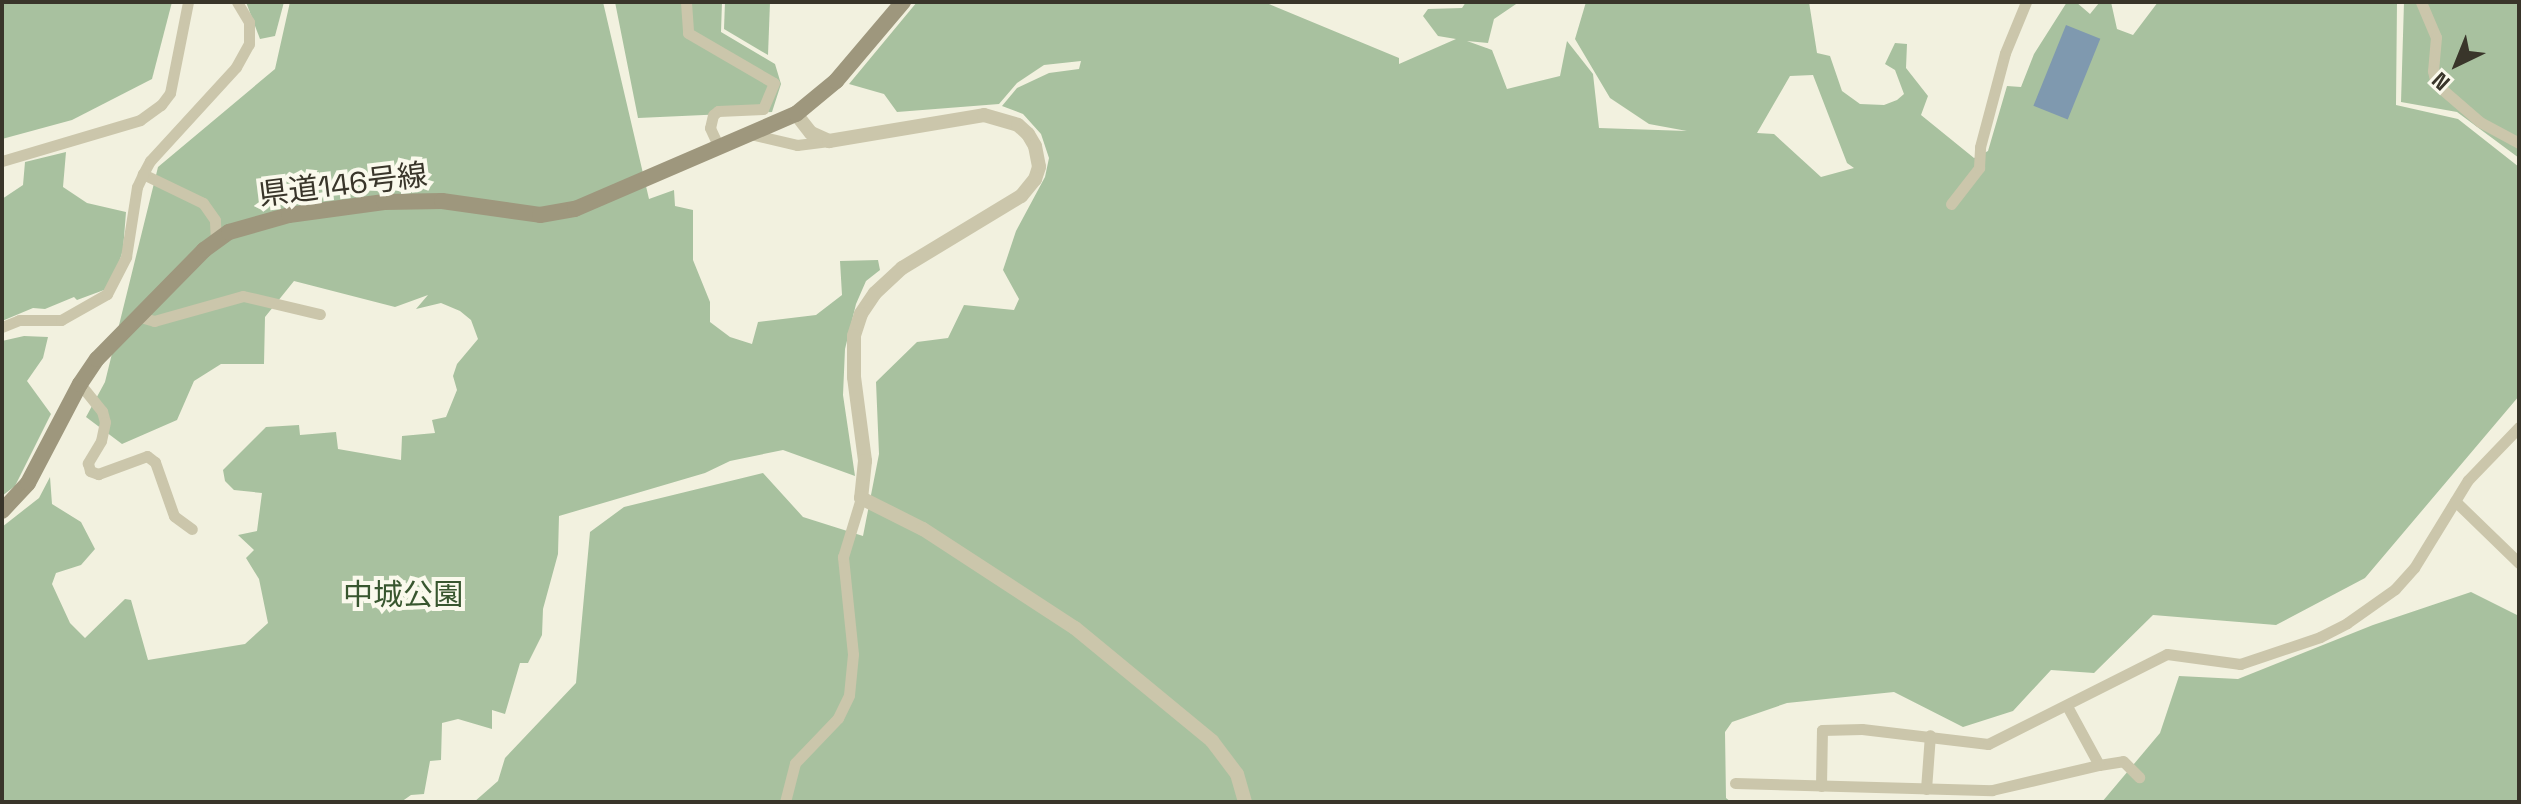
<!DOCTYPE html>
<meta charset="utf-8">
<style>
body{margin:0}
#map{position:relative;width:2521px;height:804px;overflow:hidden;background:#f2f1df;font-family:"Space Grotesk","Noto Sans JP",sans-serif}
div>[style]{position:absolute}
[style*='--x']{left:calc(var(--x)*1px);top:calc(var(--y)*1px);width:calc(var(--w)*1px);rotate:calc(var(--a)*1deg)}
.green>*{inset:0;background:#a8c19f}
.water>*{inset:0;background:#7f99af;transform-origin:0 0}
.minor>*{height:11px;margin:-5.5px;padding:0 5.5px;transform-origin:5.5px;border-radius:5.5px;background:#cbc6ab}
.tertiary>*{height:14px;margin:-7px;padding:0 7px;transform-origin:7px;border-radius:7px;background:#cbc6ab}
.secondary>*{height:16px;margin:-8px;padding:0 8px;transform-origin:8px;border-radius:8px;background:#9e977d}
span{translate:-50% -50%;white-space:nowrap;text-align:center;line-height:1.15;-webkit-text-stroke:8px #faf9ec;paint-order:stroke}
.street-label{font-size:30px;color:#39352a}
.park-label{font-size:30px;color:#38562f}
.frame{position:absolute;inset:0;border:4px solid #39352a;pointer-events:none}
.north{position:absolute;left:2417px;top:24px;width:80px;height:80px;-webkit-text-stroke:6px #faf9ec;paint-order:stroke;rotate:223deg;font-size:22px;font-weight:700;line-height:32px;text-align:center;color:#39352a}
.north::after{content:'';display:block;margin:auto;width:28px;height:36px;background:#39352a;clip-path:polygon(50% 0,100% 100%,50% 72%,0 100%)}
</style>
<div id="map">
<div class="green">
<div style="clip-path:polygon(2px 2px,172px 2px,152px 79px,72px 120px,2px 139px)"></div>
<div style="clip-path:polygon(246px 2px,284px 2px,275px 36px,260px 39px)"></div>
<div style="clip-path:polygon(290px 2px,603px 2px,649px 199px,674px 190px,675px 206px,693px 210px,693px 260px,710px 302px,710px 322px,730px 337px,752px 344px,758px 322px,816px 315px,842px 295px,840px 261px,878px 260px,880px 270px,866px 281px,856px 304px,845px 349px,843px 395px,855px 476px,783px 450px,730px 461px,705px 473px,559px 516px,558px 554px,543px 609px,542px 635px,528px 663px,520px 663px,505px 714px,492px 710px,492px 729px,458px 719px,442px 723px,441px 760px,430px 761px,424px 794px,411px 795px,401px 802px,2px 802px,2px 527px,39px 498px,50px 477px,52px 504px,81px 522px,95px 549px,81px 565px,56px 573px,52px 584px,70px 623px,85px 638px,125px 599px,131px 600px,148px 660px,245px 644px,268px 623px,259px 579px,246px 558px,254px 550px,238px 535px,257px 531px,262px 493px,234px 490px,225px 481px,223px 470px,266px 427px,299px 425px,300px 435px,336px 432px,338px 449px,401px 460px,402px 436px,435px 433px,432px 420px,446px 417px,457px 390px,453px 376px,457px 364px,478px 339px,471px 320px,460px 311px,441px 303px,416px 309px,428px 295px,395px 307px,294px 281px,265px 317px,264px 364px,221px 364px,194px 381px,177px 420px,122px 444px,86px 417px,105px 382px,158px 167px,275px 69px)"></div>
<div style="clip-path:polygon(615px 2px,722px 2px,721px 32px,775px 64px,781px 84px,772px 112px,638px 118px)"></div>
<div style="clip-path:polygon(725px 2px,770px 2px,768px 55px,724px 29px)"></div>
<div style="clip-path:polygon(evenodd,917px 2px,1264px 2px,1399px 58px,1399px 64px,1456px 39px,1438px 36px,1423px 16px,1428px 9px,1462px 8px,1466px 2px,1519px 2px,1494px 19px,1488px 43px,1467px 41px,1492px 50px,1507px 89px,1560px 76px,1567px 41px,1593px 74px,1599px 128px,1687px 131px,1649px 124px,1610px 98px,1575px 39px,1586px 2px,1809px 2px,1817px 53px,1830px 56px,1842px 91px,1860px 104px,1884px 105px,1897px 100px,1904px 94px,1895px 70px,1885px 64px,1895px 43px,1907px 44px,1906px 68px,1928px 96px,1921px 115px,1974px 158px,1988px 151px,2007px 86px,2021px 87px,2034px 54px,2067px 2px,2076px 2px,2090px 14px,2099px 3px,2111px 2px,2117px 29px,2133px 35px,2158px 2px,2397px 2px,2396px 105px,2458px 119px,2519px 167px,2519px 396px,2365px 578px,2276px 625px,2153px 615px,2094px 673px,2051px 670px,2013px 711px,1963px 727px,1894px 692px,1787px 703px,1732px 722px,1725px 732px,1726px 798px,1731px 802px,474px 802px,498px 781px,505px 758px,576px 683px,590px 532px,624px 507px,763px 473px,803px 517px,863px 536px,879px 454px,876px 382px,917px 342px,948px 338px,964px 305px,1014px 310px,1019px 299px,1003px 270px,1016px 231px,1045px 177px,1049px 158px,1041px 134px,1023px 114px,1002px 106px,1017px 88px,1049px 73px,1079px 69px,1081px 61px,1044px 65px,1017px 83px,999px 104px,897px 112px,884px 94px,849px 84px,917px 2px,1813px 75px,1847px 163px,1854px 168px,1821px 177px,1774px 134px,1757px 133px,1790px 76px,1813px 75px)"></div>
<div style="clip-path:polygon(2404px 2px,2519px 2px,2519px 158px,2457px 112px,2401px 102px)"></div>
<div style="clip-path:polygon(66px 152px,63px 187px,87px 203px,126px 212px,123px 250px,113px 281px,104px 290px,77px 300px,74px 297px,45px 309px,33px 308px,2px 321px,2px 199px,23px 185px,25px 162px)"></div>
<div style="clip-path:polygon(24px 336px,48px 337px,43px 358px,27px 381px,51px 414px,15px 486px,2px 496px,2px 341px)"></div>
<div style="clip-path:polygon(2471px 592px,2519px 616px,2519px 802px,2102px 802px,2160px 733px,2179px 676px,2238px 679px,2373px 625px)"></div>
</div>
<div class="water">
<div style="left:2066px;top:25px;width:37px;height:87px;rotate:22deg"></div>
</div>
<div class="minor">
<div style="--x:686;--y:2;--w:31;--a:86"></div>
<div style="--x:688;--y:33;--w:99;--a:30.2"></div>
<div style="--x:774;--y:83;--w:28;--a:113"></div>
<div style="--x:763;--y:109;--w:45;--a:177.5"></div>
<div style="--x:718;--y:111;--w:6;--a:141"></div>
<div style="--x:713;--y:115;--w:13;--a:103"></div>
<div style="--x:710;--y:128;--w:21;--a:65"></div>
<div style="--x:2421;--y:2;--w:38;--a:67"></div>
<div style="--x:2436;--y:37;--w:34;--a:95"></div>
<div style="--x:2433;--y:71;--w:13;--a:77"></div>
<div style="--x:2436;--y:84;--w:58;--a:40.8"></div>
<div style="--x:2480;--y:122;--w:44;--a:28.3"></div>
<div style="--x:750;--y:134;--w:48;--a:13.2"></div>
<div style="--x:797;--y:145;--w:32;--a:-7"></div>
<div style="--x:2;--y:161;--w:144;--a:-16.5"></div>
<div style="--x:140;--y:120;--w:26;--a:-36"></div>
<div style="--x:161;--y:105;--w:15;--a:-53"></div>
<div style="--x:170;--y:93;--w:93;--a:-78.8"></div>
<div style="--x:1951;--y:204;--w:46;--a:-52.1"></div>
<div style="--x:1979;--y:168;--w:21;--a:-87"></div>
<div style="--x:1980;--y:147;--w:97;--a:-75.1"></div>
<div style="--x:2005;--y:53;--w:55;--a:-67.6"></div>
<div style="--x:216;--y:241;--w:21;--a:-93"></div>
<div style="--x:215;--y:220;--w:21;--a:-125"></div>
<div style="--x:203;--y:203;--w:67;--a:-154.2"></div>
<div style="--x:143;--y:174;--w:15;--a:-62"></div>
<div style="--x:150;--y:161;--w:127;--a:-47.5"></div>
<div style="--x:236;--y:67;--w:26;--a:-61"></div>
<div style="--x:249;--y:44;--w:22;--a:-90"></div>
<div style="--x:249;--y:22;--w:23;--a:-121"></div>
<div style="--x:137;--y:316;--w:18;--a:16"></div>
<div style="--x:154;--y:321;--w:92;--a:-15.7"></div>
<div style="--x:243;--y:296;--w:79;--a:13.2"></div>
<div style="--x:2;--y:327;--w:18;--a:-22"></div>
<div style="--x:19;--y:320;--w:42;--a:0"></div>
<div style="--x:61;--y:320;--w:53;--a:-29.5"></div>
<div style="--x:107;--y:294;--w:42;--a:-62.8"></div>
<div style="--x:126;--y:257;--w:71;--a:-81.1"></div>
<div style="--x:137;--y:187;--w:14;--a:-65"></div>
<div style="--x:80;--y:384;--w:35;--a:51"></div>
<div style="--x:102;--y:411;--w:11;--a:75"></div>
<div style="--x:105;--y:422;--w:19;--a:102"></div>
<div style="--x:101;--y:441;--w:26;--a:121"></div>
<div style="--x:88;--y:463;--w:8;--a:76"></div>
<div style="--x:90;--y:471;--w:9;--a:21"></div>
<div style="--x:98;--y:474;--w:52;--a:-20.2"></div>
<div style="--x:147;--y:456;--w:10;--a:37"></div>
<div style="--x:155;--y:462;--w:57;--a:70.6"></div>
<div style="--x:174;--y:516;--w:22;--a:36"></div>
<div style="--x:2455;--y:501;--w:89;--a:44.1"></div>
<div style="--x:2067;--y:706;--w:67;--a:61.5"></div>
<div style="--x:2099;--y:765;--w:24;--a:-9"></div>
<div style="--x:2123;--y:761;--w:23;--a:45"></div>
<div style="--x:1735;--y:783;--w:257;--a:1.6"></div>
<div style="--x:1992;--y:790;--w:110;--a:-13.2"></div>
<div style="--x:1821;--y:786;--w:56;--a:-89"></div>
<div style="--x:1822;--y:730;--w:40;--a:-1.4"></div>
<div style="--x:1862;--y:729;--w:127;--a:6.8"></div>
<div style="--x:1988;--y:744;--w:200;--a:-26.7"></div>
<div style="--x:2167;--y:654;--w:74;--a:7.8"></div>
<div style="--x:2240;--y:664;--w:84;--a:-18.6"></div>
<div style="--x:2320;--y:637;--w:30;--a:-27"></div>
<div style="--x:2347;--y:623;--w:59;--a:-35.3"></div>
<div style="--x:2395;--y:589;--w:28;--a:-48"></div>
<div style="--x:2414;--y:568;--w:103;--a:-58.5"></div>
<div style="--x:2468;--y:480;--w:74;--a:-46.1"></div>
<div style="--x:1926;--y:789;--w:54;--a:-85.8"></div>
<div style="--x:785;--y:802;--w:40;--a:-75.6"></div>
<div style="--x:795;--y:763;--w:62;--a:-46.3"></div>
<div style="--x:838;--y:718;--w:25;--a:-64"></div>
<div style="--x:849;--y:695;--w:41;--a:-84.4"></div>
<div style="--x:853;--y:654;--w:98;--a:-95.9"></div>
<div style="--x:843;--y:557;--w:62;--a:-73"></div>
</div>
<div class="tertiary">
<div style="--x:796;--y:114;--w:24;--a:52"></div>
<div style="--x:811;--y:133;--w:20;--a:24"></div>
<div style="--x:829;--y:141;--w:157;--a:-9.5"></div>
<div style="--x:984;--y:115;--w:35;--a:16"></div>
<div style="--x:1018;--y:125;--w:13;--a:42"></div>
<div style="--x:1028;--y:134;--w:14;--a:60"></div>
<div style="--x:1035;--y:146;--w:21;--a:79"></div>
<div style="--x:1039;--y:167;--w:13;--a:108"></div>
<div style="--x:1035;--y:179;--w:22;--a:129"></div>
<div style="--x:1021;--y:196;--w:139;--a:148.8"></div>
<div style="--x:902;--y:268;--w:37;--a:137"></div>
<div style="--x:875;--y:293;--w:25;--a:124"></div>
<div style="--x:861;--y:314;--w:23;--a:108"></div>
<div style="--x:854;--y:336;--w:41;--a:90"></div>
<div style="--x:854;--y:377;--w:85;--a:82.5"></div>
<div style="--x:865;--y:461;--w:37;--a:96"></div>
<div style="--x:861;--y:498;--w:69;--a:26.6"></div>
<div style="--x:923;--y:529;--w:181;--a:33.1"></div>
<div style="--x:1075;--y:628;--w:178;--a:39.5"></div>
<div style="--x:1212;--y:741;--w:41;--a:52.9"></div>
<div style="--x:1237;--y:774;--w:29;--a:74"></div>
</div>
<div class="secondary">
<div style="--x:2;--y:511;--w:38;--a:-47"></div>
<div style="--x:28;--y:483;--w:112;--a:-62.3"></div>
<div style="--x:80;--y:384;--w:30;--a:-56"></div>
<div style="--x:97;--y:359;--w:153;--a:-45.5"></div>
<div style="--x:204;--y:250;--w:31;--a:-36"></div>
<div style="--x:229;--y:232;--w:62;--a:-15.8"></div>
<div style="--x:289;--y:215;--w:96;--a:-7.8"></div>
<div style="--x:384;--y:202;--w:58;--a:-1"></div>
<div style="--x:442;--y:201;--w:99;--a:8.1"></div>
<div style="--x:540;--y:215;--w:36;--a:-10"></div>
<div style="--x:575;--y:209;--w:241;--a:-23.3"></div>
<div style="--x:796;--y:114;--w:52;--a:-39.5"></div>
<div style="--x:836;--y:81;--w:104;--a:-49.7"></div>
</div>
<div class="street-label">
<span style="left:343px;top:185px;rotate:-7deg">県道146号線</span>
</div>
<div class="park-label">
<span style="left:403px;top:595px">中城公園</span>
</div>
<div class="frame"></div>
<div class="north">N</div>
</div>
